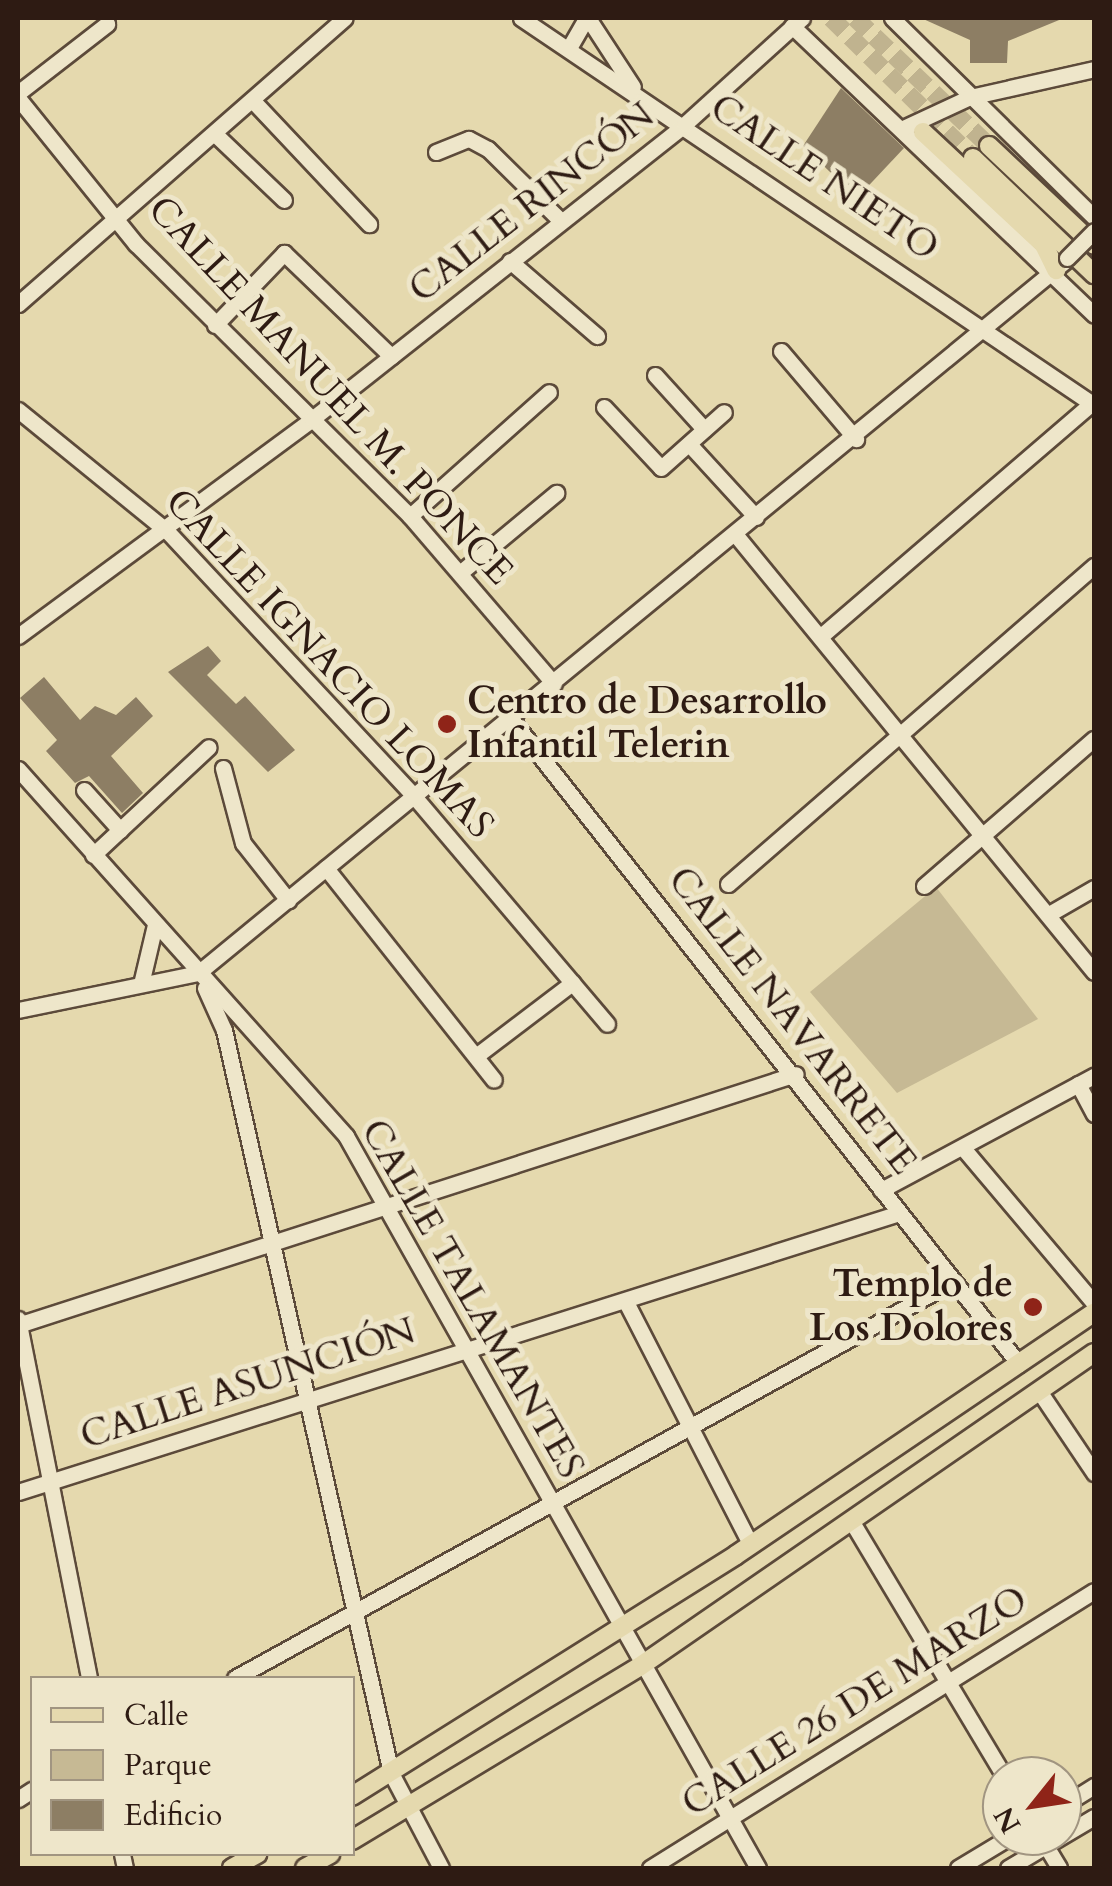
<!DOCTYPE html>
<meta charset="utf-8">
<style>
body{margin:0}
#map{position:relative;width:1112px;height:1886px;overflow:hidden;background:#e5d9ae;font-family:Cardo,serif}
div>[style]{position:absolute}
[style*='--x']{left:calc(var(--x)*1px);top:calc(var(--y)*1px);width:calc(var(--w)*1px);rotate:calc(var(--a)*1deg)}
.green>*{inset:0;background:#c6b994}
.building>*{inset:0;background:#8d7e64}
.major-tunnel>*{height:18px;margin-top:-9px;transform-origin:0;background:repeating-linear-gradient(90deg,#c0b38f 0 18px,transparent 0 27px)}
.roads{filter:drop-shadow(2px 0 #5c4a3a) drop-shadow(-2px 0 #5c4a3a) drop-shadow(0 2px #5c4a3a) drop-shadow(0 -2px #5c4a3a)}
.minor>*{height:15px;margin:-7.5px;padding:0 7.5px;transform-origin:7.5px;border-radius:7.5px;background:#eee6ca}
.major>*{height:18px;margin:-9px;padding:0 9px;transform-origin:9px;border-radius:9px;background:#e5d9ae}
.bridges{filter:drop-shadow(2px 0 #5c4a3a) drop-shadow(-2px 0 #5c4a3a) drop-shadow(0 2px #5c4a3a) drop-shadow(0 -2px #5c4a3a)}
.minor-bridge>*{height:15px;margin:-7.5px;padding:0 7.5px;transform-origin:7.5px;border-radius:7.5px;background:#eee6ca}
.dots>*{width:28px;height:28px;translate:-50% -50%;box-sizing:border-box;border:5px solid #eee6ca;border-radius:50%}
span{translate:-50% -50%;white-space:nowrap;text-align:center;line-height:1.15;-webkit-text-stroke:10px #eee6ca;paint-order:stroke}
.street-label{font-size:38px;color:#2e1b13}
.poi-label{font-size:38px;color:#2e1b13;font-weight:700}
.left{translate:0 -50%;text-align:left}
.right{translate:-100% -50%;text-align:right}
.frame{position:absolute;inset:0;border:20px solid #2e1b13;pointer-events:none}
.legend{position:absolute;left:30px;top:1676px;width:325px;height:180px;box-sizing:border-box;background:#eee6ca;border:2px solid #a19581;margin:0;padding:12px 18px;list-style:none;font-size:30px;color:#2e1b13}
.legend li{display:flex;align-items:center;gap:20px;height:50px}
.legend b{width:50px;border:2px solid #a19581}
.north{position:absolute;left:982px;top:1756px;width:100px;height:100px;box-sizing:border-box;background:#eee6ca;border:2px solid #a19581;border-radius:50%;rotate:240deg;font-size:28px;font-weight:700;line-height:40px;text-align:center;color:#2e1b13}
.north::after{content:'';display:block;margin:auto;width:35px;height:45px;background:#8f2418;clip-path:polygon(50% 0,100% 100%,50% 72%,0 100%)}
</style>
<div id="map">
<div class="green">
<div style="clip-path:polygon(936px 887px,1038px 1019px,897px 1093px,810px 992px)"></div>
</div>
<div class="building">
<div style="clip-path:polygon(921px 18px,1064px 18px,1008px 41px,1007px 63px,970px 63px,970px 40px)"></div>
<div style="clip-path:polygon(841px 88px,904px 148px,857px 198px,803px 146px)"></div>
<div style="clip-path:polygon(208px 646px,221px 661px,207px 675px,236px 704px,245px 696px,295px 750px,268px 772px,168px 672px)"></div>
<div style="clip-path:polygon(44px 677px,80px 720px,95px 706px,116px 715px,136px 697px,153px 716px,111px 756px,143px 793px,122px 813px,89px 776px,75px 783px,46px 751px,57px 740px,20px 698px)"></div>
</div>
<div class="major-tunnel">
<div style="--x:831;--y:18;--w:199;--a:44.6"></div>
<div style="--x:855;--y:18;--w:185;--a:43.7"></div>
</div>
<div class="roads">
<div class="minor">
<div style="--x:521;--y:18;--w:691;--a:34.03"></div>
<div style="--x:588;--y:18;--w:82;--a:56.9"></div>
<div style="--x:892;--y:18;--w:284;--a:44.6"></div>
<div style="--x:792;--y:26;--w:418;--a:43.7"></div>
<div style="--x:569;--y:48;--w:34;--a:-60"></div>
<div style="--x:18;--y:93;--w:113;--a:-37.8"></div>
<div style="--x:18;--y:98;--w:188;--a:51.1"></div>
<div style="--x:136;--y:244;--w:386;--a:44.8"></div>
<div style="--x:410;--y:516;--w:221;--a:49.4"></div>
<div style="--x:254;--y:102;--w:168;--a:46.7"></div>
<div style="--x:901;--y:129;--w:76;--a:-24.9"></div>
<div style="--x:970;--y:97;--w:127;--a:-12.7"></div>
<div style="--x:216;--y:135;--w:94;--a:43.7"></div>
<div style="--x:436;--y:152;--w:35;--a:-22"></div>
<div style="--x:469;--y:139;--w:21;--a:28"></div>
<div style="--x:488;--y:149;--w:103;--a:44.6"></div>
<div style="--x:510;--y:261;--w:115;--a:40.8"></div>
<div style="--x:18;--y:304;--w:434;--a:-41.2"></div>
<div style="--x:215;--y:325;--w:100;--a:-46.2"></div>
<div style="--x:284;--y:253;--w:149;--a:43.9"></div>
<div style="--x:781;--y:351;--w:116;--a:49.6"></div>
<div style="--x:655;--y:375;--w:73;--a:47.8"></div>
<div style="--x:604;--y:407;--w:83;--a:46.9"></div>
<div style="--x:661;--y:468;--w:84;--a:-41.6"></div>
<div style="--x:18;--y:410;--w:192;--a:39.1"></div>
<div style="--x:167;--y:531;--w:361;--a:47"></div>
<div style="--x:413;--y:795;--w:300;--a:49.7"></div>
<div style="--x:689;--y:444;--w:99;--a:47.5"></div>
<div style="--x:410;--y:516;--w:186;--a:-41.7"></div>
<div style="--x:735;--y:534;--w:566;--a:50.66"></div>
<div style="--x:461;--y:572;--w:124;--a:-39.7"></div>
<div style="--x:18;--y:636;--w:365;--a:-36.4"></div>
<div style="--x:312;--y:419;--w:476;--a:-38.3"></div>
<div style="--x:685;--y:124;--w:158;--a:-42.2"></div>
<div style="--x:821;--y:636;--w:357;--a:-40.7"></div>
<div style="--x:511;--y:719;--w:821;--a:51.78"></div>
<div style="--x:223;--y:768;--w:78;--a:75.1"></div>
<div style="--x:243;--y:843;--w:73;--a:51.7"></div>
<div style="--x:18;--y:769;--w:492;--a:48.2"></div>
<div style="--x:346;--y:1136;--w:840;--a:60.63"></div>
<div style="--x:84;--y:790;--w:54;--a:48"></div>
<div style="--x:93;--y:855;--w:158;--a:-43"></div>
<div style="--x:326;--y:868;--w:270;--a:51.6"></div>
<div style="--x:728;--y:884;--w:485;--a:-41"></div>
<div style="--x:924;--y:886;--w:225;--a:-40.9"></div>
<div style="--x:1049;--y:914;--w:52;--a:-30"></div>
<div style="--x:141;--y:984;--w:61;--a:-76.7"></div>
<div style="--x:205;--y:988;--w:46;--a:65.7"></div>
<div style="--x:224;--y:1030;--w:762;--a:77.33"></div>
<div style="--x:391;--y:1773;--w:107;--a:62.2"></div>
<div style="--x:18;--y:1010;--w:184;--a:-11.6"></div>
<div style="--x:198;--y:973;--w:1122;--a:-39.39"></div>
<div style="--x:476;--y:1056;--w:121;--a:-37.2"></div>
<div style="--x:1078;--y:1084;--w:34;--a:62"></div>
<div style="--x:963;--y:1148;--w:203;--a:49.8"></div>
<div style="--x:881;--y:1190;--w:242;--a:-28.2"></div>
<div style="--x:626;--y:1302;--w:273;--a:62.8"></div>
<div style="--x:18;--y:1319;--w:366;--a:78.8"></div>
<div style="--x:18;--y:1325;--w:817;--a:-17.88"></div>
<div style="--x:1039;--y:1391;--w:99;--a:56.1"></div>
<div style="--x:18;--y:1492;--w:924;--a:-17.57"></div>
<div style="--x:852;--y:1522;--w:296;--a:59.1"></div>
<div style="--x:235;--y:1678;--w:821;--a:-28.91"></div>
<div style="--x:18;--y:1799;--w:17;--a:-33"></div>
<div style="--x:1062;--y:1806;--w:38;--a:-32"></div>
<div style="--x:1040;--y:1836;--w:37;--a:59"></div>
<div style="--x:122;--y:1854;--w:14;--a:78"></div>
<div style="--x:650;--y:1868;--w:523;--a:-31.96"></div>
<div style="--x:958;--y:1868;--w:62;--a:-31.1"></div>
<div style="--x:1008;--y:1868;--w:100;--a:-30.7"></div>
</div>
<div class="major">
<div style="--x:923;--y:132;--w:166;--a:43"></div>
<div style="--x:1044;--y:245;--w:28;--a:64"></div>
<div style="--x:989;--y:146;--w:144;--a:43.3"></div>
<div style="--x:973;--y:158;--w:168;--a:43.8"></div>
<div style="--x:352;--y:1796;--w:453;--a:-32.1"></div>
<div style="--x:736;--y:1555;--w:432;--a:-34.1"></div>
<div style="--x:352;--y:1840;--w:335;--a:-31.1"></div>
<div style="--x:639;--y:1667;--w:553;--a:-34.61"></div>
<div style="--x:232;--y:1868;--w:29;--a:-29"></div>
<div style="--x:305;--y:1868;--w:29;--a:-29"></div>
</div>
</div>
<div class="bridges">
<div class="minor-bridge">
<div style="--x:1067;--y:258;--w:38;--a:-45"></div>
</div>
</div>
<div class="dots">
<div style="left:447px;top:724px;background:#8f2418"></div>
<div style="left:1033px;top:1307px;background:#8f2418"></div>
</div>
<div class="street-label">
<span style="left:824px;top:178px;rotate:34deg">CALLE NIETO</span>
<span style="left:532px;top:203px;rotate:-38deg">CALLE RINCÓN</span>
<span style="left:330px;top:391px;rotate:47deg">CALLE MANUEL M. PONCE</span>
<span style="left:329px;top:664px;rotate:47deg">CALLE IGNACIO LOMAS</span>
<span style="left:792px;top:1021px;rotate:52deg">CALLE NAVARRETE</span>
<span style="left:472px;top:1299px;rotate:60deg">CALLE TALAMANTES</span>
<span style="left:248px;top:1384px;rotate:-18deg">CALLE ASUNCIÓN</span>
<span style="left:855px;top:1702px;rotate:-32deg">CALLE 26 DE MARZO</span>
</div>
<div class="poi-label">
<span class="left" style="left:467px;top:724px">Centro de Desarrollo<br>Infantil Telerin</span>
<span class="right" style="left:1013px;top:1307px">Templo de<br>Los Dolores</span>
</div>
<div class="frame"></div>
<ul class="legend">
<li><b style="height:12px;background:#e5d9ae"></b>Calle</li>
<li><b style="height:28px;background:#c6b994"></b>Parque</li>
<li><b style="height:28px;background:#8d7e64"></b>Edificio</li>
</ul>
<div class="north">N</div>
</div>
